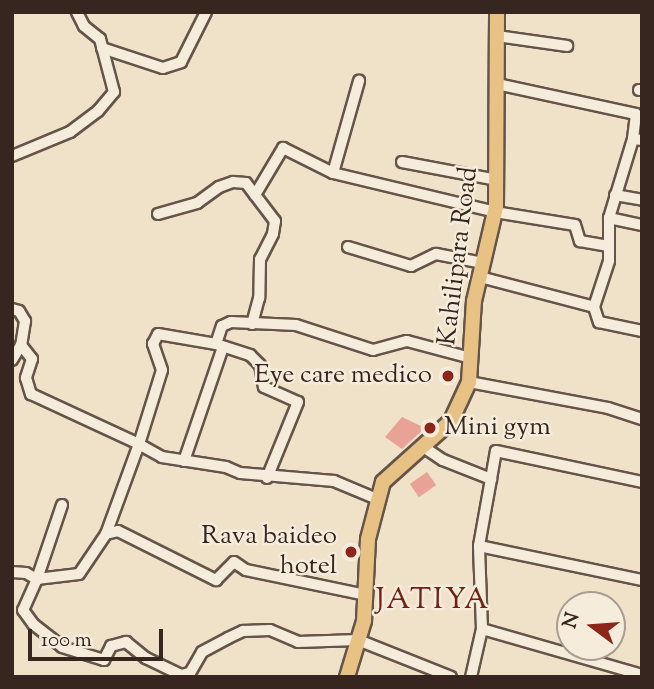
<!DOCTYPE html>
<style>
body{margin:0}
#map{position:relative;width:654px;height:689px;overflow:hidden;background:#f0e2c8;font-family:"Sorts Mill Goudy",serif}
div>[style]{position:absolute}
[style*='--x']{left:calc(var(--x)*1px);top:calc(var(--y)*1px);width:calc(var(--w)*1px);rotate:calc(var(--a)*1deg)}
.building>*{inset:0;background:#e9a396;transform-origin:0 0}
.roads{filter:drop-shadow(2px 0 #655449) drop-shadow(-2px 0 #655449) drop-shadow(0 2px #655449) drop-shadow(0 -2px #655449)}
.minor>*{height:10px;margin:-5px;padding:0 5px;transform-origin:5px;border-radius:5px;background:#f5ecdb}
.major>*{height:14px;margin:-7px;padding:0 7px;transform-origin:7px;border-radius:7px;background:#e8c184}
.dots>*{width:19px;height:19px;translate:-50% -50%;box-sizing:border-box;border:4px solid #f5ecdb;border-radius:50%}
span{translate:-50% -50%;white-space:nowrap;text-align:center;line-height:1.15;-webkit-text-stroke:5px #f5ecdb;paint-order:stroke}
.street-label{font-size:26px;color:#37251f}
.poi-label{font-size:26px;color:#37251f}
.right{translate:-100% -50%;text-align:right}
.left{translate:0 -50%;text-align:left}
.quarter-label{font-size:30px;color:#7a1f14;letter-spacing:2px}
.frame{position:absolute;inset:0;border:14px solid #37251f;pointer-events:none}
.north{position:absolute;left:556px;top:591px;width:70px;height:70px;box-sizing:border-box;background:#f5ecdb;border:2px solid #a99c90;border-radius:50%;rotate:286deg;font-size:19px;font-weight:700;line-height:28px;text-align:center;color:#37251f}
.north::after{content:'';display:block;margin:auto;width:24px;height:32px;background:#8f2418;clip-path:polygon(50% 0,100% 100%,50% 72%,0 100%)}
.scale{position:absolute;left:28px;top:629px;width:135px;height:32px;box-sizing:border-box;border:4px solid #37251f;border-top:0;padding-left:9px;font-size:21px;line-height:24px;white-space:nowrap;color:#37251f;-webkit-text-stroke:5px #f5ecdb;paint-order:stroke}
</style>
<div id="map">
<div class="building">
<div style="clip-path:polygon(402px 417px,425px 428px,402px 449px,385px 437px)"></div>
<div style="left:427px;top:472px;width:16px;height:21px;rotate:55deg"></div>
</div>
<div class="roads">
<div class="minor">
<div style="--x:497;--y:36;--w:71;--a:8.1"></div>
<div style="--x:102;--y:48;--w:64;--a:18.2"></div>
<div style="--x:163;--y:68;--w:19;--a:-18"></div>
<div style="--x:181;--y:62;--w:56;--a:-63.4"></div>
<div style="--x:497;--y:84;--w:142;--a:12.2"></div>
<div style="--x:636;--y:114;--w:25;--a:97"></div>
<div style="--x:639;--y:90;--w:3;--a:0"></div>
<div style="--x:642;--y:140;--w:9;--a:-174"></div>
<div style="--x:633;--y:139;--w:83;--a:106.9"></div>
<div style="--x:609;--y:218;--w:34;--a:12"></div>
<div style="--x:12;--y:156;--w:63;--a:-22.5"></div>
<div style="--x:70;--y:132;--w:35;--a:-37"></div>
<div style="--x:98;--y:111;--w:25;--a:-50"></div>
<div style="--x:114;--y:92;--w:55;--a:-104.8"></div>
<div style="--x:100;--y:39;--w:21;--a:-141"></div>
<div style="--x:84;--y:26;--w:16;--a:-117"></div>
<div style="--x:402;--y:162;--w:97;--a:10.7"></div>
<div style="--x:333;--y:173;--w:167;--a:13.5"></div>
<div style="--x:495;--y:212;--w:81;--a:9.2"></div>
<div style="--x:575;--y:225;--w:17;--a:73"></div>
<div style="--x:580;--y:241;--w:29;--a:10"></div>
<div style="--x:255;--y:195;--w:55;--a:-59.2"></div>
<div style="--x:283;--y:148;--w:56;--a:26.6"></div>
<div style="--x:333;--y:173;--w:96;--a:-74.2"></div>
<div style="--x:615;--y:195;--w:27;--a:10"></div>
<div style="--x:158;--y:214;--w:41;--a:-15.8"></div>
<div style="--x:197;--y:203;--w:27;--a:-36"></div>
<div style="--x:219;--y:187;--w:15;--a:-20"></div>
<div style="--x:233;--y:182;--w:13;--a:4"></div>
<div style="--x:246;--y:183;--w:48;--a:52.7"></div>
<div style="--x:275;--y:221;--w:13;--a:99"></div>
<div style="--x:273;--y:234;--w:28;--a:117"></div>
<div style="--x:260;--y:259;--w:39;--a:91"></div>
<div style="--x:259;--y:298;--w:27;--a:105"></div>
<div style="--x:348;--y:247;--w:66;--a:16.8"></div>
<div style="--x:411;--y:266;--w:28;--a:-26"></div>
<div style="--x:436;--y:254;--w:48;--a:10.8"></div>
<div style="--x:480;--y:277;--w:118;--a:14.7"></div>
<div style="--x:594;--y:307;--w:16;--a:72"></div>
<div style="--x:599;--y:322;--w:44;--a:11.8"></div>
<div style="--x:594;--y:307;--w:48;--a:-71.9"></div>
<div style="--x:609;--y:261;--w:43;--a:-90"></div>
<div style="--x:12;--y:309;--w:7;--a:16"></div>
<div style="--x:19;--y:311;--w:12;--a:59"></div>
<div style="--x:25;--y:321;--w:24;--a:99"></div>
<div style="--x:21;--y:345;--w:18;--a:52"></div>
<div style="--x:32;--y:359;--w:20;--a:108"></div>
<div style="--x:26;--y:378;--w:17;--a:73"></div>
<div style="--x:31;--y:394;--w:119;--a:24.8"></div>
<div style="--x:139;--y:444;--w:96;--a:110.1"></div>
<div style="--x:216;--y:344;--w:36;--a:18"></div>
<div style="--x:250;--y:355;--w:14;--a:45"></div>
<div style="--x:260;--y:365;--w:22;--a:80"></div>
<div style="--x:264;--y:387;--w:37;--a:24"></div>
<div style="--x:298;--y:402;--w:82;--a:112.2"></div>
<div style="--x:12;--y:360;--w:17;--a:-59"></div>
<div style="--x:469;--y:382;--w:141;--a:10.6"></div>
<div style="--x:608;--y:408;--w:36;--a:18"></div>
<div style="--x:422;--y:446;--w:25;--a:34"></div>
<div style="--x:443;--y:460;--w:52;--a:21.6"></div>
<div style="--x:491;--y:479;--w:28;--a:-80"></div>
<div style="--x:496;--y:451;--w:149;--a:12"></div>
<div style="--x:184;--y:461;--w:120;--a:-71.1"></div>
<div style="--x:491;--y:479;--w:68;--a:100.2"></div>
<div style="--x:479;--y:546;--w:167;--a:11.8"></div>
<div style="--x:377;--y:499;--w:47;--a:-157.3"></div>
<div style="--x:334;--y:481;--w:94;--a:-175.1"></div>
<div style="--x:240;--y:473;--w:15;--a:-157"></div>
<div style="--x:226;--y:467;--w:65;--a:-171.1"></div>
<div style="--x:162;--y:457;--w:26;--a:-151"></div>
<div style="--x:139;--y:444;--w:77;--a:-72.7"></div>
<div style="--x:162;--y:370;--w:28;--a:-109"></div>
<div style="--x:153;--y:344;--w:11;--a:-63"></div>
<div style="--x:158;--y:334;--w:59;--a:9.8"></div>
<div style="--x:216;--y:344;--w:19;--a:-72"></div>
<div style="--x:222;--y:326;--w:10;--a:-24"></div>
<div style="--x:231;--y:322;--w:65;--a:2.6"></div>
<div style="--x:296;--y:325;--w:81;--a:18"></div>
<div style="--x:373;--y:350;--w:35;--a:-15"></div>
<div style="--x:407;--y:341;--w:66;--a:14.9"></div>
<div style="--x:62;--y:505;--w:78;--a:108.7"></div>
<div style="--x:37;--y:579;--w:42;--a:-6.8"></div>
<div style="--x:79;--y:574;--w:48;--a:-56"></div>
<div style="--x:106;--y:534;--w:12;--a:-14"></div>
<div style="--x:118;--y:531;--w:110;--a:26.6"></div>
<div style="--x:216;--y:580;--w:25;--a:-45"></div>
<div style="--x:234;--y:562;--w:14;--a:34"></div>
<div style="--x:246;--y:570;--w:123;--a:11.8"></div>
<div style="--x:12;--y:572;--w:14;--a:4"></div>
<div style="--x:26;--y:573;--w:13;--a:29"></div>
<div style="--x:37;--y:579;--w:34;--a:114"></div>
<div style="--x:23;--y:610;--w:17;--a:54"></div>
<div style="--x:33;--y:624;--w:37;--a:38"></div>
<div style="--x:62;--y:647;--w:44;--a:17.2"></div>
<div style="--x:104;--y:660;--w:16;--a:-63"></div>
<div style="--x:111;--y:646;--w:16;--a:-15"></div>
<div style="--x:126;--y:642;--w:26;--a:39"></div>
<div style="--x:146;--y:658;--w:39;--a:26"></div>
<div style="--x:181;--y:675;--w:9;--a:-13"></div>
<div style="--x:190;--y:673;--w:24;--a:-60"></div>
<div style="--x:202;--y:652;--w:30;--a:-28"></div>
<div style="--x:228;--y:638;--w:17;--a:-25"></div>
<div style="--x:243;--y:631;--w:27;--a:-2"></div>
<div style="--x:270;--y:630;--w:30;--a:23"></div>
<div style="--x:298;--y:642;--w:60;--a:-1.9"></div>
<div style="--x:358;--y:640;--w:100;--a:21.7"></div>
<div style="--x:482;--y:629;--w:166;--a:16"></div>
<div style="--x:471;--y:677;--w:49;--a:-77.1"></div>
<div style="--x:482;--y:629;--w:83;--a:-92.1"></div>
</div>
<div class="major">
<div style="--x:347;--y:677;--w:59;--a:-73.1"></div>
<div style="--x:364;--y:621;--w:82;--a:-87.2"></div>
<div style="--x:368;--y:539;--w:59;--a:-75.3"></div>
<div style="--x:383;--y:482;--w:91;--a:-41.9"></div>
<div style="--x:451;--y:421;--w:43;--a:-65.2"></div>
<div style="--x:469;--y:382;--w:81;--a:-86.5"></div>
<div style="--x:474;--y:301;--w:97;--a:-76.8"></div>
<div style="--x:496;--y:207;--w:195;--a:-89.7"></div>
</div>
</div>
<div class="dots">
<div style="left:448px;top:376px;background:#8f2418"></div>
<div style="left:430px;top:428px;background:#8f2418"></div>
<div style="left:351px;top:552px;background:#8f2418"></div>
</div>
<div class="street-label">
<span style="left:459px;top:256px;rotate:-83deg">Kahilipara Road</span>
</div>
<div class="poi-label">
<span class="right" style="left:432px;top:376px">Eye care medico</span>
<span class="left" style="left:444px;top:428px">Mini gym</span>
<span class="right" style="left:337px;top:552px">Rava baideo<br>hotel</span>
</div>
<div class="quarter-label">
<span style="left:433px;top:601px">JATIYA</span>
</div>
<div class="frame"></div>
<div class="north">N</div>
<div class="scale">100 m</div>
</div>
